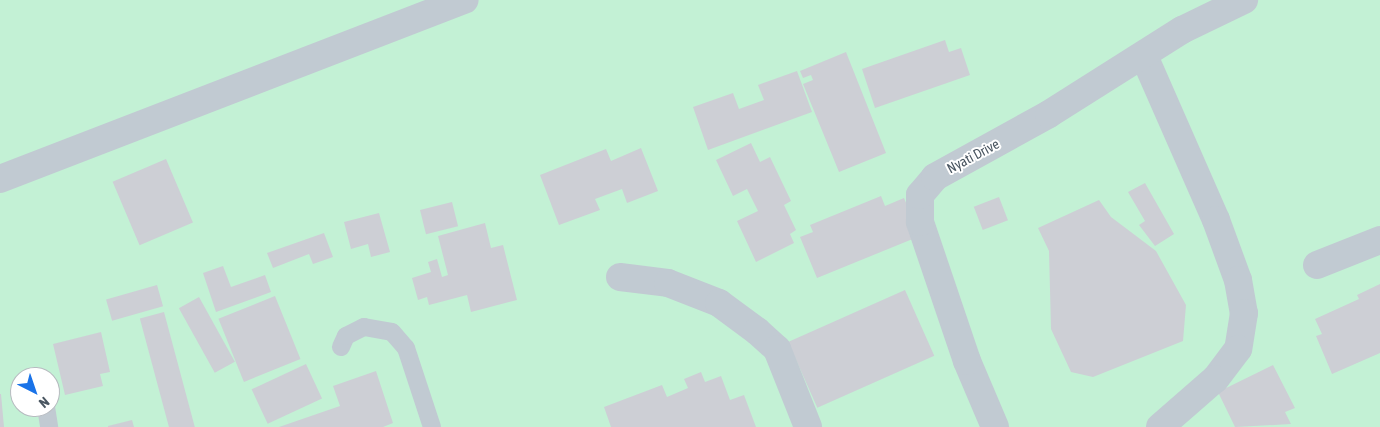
<!DOCTYPE html>
<style>
body{margin:0}
#map{position:relative;width:1380px;height:427px;overflow:hidden;background:#f5f3f3;font-family:"Asap Condensed",sans-serif}
div>[style]{position:absolute}
[style*='--x']{left:calc(var(--x)*1px);top:calc(var(--y)*1px);width:calc(var(--w)*1px);rotate:calc(var(--a)*1deg)}
.green>*{inset:0;background:#c3f1d5}
.building>*{inset:0;background:#cdcfd5;transform-origin:0 0}
.lane>*{height:18px;margin:-9px;padding:0 9px;transform-origin:9px;border-radius:9px;background:#c1cad2}
.street>*{height:28px;margin:-14px;padding:0 14px;transform-origin:14px;border-radius:14px;background:#c1cad2}
span{translate:-50% -50%;white-space:nowrap;text-align:center;line-height:1.15;-webkit-text-stroke:4px #fff;paint-order:stroke}
.street-label{font-size:14px;color:#4a5661}
.north{position:absolute;left:10px;top:367px;width:50px;height:50px;box-sizing:border-box;background:#fff;border:1px solid #b7bbc0;border-radius:50%;rotate:139deg;font-size:14px;font-weight:700;line-height:20px;text-align:center;color:#4a5661}
.north::after{content:'';display:block;margin:auto;width:18px;height:22px;background:#1a73e8;clip-path:polygon(50% 0,100% 100%,50% 72%,0 100%)}
</style>
<div id="map">
<div class="green">
<div style="clip-path:polygon(evenodd,0 0,1380px 0,1380px 427px,0 427px,0 0,20px 377px,50px 377px,50px 407px,20px 407px,20px 377px)"></div>
</div>
<div class="building">
<div style="clip-path:polygon(945px 40px,949px 52px,961px 48px,970px 75px,875px 108px,862px 69px)"></div>
<div style="clip-path:polygon(846px 52px,886px 153px,839px 172px,803px 84px,813px 80px,811px 75px,803px 78px,800px 71px)"></div>
<div style="clip-path:polygon(797px 71px,812px 112px,708px 150px,693px 107px,733px 93px,739px 109px,764px 100px,758px 85px)"></div>
<div style="clip-path:polygon(751px 143px,760px 162px,770px 157px,791px 201px,784px 205px,796px 230px,790px 234px,794px 243px,756px 262px,737px 221px,758px 211px,747px 189px,733px 196px,716px 160px)"></div>
<div style="clip-path:polygon(641px 148px,658px 191px,627px 203px,622px 189px,595px 199px,600px 210px,559px 225px,540px 175px,606px 149px,611px 161px)"></div>
<div style="left:166px;top:159px;width:69px;height:58px;rotate:67deg"></div>
<div style="clip-path:polygon(1145px 183px,1174px 234px,1155px 246px,1139px 225px,1145px 221px,1128px 192px)"></div>
<div style="clip-path:polygon(881px 196px,885px 206px,904px 198px,920px 236px,817px 278px,800px 237px,813px 232px,810px 225px)"></div>
<div style="left:999px;top:197px;width:25px;height:27px;rotate:69deg"></div>
<div style="clip-path:polygon(1099px 200px,1111px 217px,1156px 251px,1186px 305px,1183px 341px,1093px 377px,1071px 372px,1051px 329px,1049px 251px,1038px 228px)"></div>
<div style="left:452px;top:202px;width:25px;height:33px;rotate:76deg"></div>
<div style="clip-path:polygon(379px 213px,390px 252px,371px 257px,368px 244px,351px 249px,344px 222px)"></div>
<div style="clip-path:polygon(485px 223px,491px 248px,503px 245px,517px 300px,471px 312px,467px 295px,429px 305px,427px 297px,418px 300px,412px 278px,431px 272px,428px 262px,437px 259px,442px 277px,448px 275px,438px 236px)"></div>
<div style="clip-path:polygon(324px 233px,333px 257px,313px 264px,309px 254px,273px 268px,267px 253px)"></div>
<div style="clip-path:polygon(223px 266px,231px 287px,265px 275px,271px 292px,216px 312px,203px 273px)"></div>
<div style="clip-path:polygon(1380px 284px,1380px 353px,1332px 374px,1316px 336px,1322px 334px,1315px 319px,1359px 299px,1357px 295px)"></div>
<div style="left:157px;top:285px;width:22px;height:53px;rotate:74deg"></div>
<div style="left:905px;top:290px;width:72px;height:128px;rotate:66deg"></div>
<div style="left:275px;top:296px;width:68px;height:61px;rotate:68deg"></div>
<div style="left:199px;top:297px;width:74px;height:23px;rotate:61deg"></div>
<div style="left:164px;top:312px;width:119px;height:25px;rotate:75deg"></div>
<div style="clip-path:polygon(101px 332px,110px 372px,100px 374px,103px 386px,65px 395px,53px 344px)"></div>
<div style="left:306px;top:364px;width:38px;height:60px;rotate:65deg"></div>
<div style="clip-path:polygon(1273px 365px,1295px 408px,1285px 412px,1291px 424px,1235px 427px,1218px 392px)"></div>
<div style="clip-path:polygon(376px 371px,393px 423px,383px 427px,279px 427px,340px 406px,333px 386px)"></div>
<div style="clip-path:polygon(701px 372px,705px 382px,721px 376px,730px 400px,744px 395px,756px 427px,611px 427px,604px 407px,662px 385px,667px 397px,688px 388px,684px 379px)"></div>
<div style="clip-path:polygon(0 394px,1px 394px,4px 427px,0 427px)"></div>
<div style="clip-path:polygon(132px 420px,134px 427px,108px 427px,108px 426px)"></div>
</div>
<div class="lane">
<div style="--x:341;--y:347;--w:12;--a:-66"></div>
<div style="--x:346;--y:336;--w:20;--a:-27"></div>
<div style="--x:364;--y:327;--w:28;--a:10"></div>
<div style="--x:392;--y:332;--w:21;--a:49"></div>
<div style="--x:406;--y:348;--w:83;--a:71.8"></div>
<div style="--x:46;--y:407;--w:20;--a:81"></div>
</div>
<div class="street">
<div style="--x:1144;--y:56;--w:179;--a:66.3"></div>
<div style="--x:1216;--y:220;--w:64;--a:69.9"></div>
<div style="--x:1238;--y:280;--w:34;--a:80"></div>
<div style="--x:1244;--y:313;--w:36;--a:99"></div>
<div style="--x:1238;--y:349;--w:38;--a:127"></div>
<div style="--x:1215;--y:379;--w:73;--a:138.9"></div>
<div style="--x:0;--y:179;--w:498;--a:-21.1"></div>
<div style="--x:1317;--y:265;--w:68;--a:-21.6"></div>
<div style="--x:620;--y:277;--w:48;--a:7.1"></div>
<div style="--x:668;--y:283;--w:55;--a:21.4"></div>
<div style="--x:719;--y:303;--w:47;--a:36.4"></div>
<div style="--x:757;--y:331;--w:27;--a:42"></div>
<div style="--x:777;--y:349;--w:84;--a:68.3"></div>
<div style="--x:995;--y:427;--w:72;--a:-113"></div>
<div style="--x:967;--y:361;--w:147;--a:-108.7"></div>
<div style="--x:920;--y:222;--w:27;--a:-90"></div>
<div style="--x:920;--y:195;--w:23;--a:-50"></div>
<div style="--x:935;--y:177;--w:130;--a:-28.9"></div>
<div style="--x:1049;--y:114;--w:157;--a:-32.3"></div>
<div style="--x:1182;--y:30;--w:69;--a:-25.8"></div>
</div>
<div class="street-label">
<span style="left:973px;top:156px;rotate:-28deg">Nyati Drive</span>
</div>
<div class="north">N</div>
</div>
